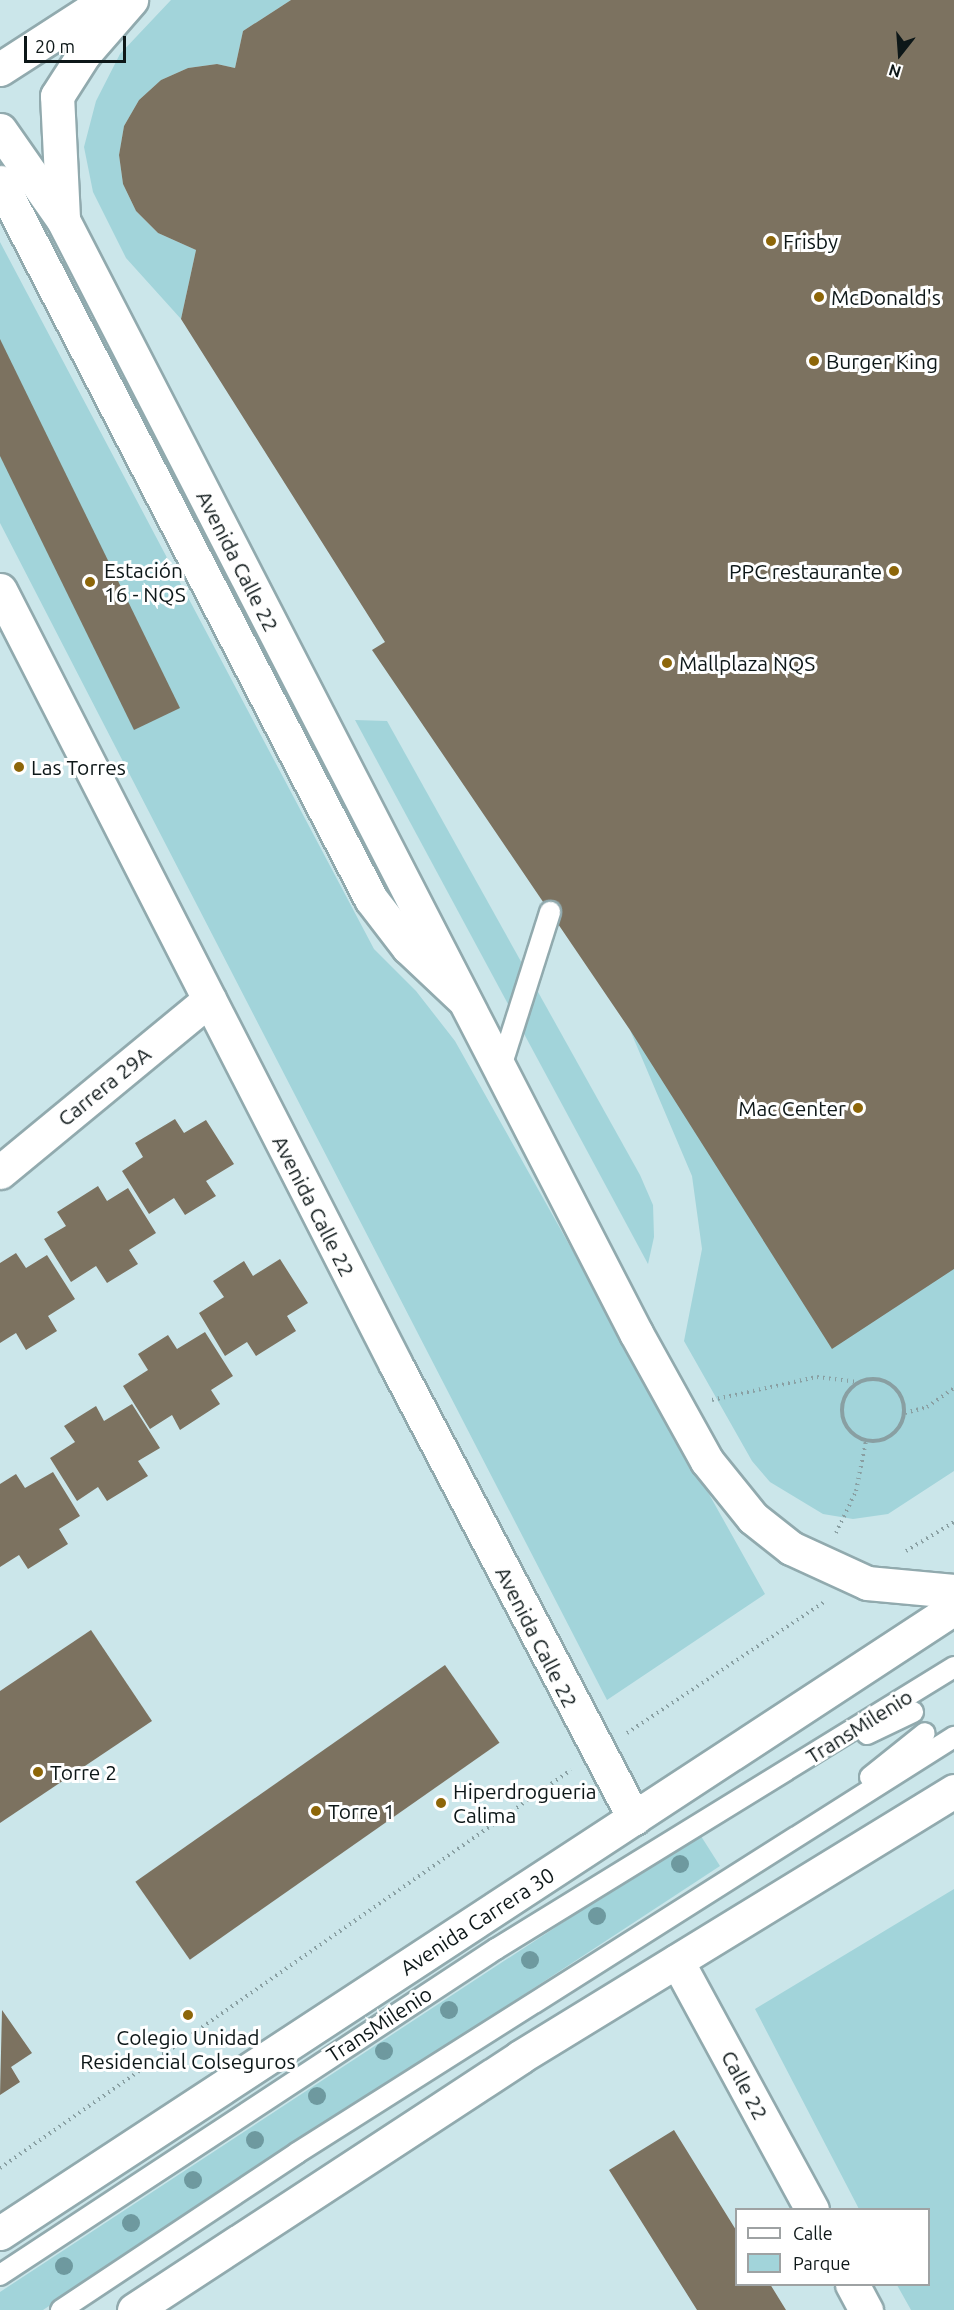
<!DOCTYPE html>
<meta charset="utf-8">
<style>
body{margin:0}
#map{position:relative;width:954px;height:2310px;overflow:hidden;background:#cbe6ea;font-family:Ubuntu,sans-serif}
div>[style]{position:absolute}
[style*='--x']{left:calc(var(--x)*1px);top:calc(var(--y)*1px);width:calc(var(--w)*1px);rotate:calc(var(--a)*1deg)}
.green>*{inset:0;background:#a2d4da}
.building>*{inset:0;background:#7c7260;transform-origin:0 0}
.path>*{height:4px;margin-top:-2px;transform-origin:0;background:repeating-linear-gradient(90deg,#899fa2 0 1.5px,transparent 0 6px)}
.path>.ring{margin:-2px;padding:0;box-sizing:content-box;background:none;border:4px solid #899fa2;border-radius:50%}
.roads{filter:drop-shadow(2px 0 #91aaae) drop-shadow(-2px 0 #91aaae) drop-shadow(0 2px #91aaae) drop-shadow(0 -2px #91aaae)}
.service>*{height:20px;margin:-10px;padding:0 10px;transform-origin:10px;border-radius:10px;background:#fff}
.minor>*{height:33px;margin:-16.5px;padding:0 16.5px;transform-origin:16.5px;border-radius:16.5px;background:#fff}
.tertiary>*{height:33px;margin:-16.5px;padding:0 16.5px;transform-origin:16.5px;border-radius:16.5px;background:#fff}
.trunk>*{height:33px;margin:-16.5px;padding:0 16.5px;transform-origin:16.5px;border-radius:16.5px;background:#fff}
.trees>*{width:18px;height:18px;margin:-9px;border-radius:50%;background:#6e999f}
.dots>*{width:16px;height:16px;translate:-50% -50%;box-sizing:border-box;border:3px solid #fff;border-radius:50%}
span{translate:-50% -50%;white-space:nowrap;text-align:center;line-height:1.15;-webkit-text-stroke:6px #fff;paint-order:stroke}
.poi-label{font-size:21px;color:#0d1718}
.left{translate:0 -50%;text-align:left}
.right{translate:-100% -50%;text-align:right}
.street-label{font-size:21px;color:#0d1718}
.legend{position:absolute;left:735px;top:2208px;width:195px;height:78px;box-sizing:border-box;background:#fff;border:2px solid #9ea2a3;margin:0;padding:8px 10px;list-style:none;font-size:18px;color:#0d1718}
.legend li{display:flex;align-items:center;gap:12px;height:30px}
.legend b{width:30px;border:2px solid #9ea2a3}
.north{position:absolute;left:870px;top:24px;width:60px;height:60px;-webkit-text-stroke:4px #fff;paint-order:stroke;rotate:197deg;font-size:16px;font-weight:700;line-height:24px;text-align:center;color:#0d1718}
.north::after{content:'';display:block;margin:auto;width:21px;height:27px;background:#0d1718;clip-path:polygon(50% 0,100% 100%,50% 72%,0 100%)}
.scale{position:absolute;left:24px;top:36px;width:102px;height:27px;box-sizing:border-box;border:3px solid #0d1718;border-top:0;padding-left:8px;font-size:18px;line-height:21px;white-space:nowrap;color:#0d1718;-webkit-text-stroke:4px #fff;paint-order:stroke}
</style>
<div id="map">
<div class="green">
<div style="clip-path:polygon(171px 0,291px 0,243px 31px,235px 68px,217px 64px,188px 68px,161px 80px,139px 100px,124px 126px,119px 155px,123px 184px,136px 211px,158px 233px,196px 250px,181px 319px,126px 258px,93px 192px,84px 147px,96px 101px,120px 54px)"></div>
<div style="clip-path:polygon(0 242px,374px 949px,416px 991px,455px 1041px,765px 1594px,607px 1700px,0 523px)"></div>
<div style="clip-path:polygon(355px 720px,387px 721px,640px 1175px,653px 1205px,654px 1237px,648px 1264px)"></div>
<div style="clip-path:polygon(630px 1030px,954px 1269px,954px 1471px,888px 1514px,853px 1519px,823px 1514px,770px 1482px,752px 1461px,684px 1341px,702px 1249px,692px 1176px)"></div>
<div style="clip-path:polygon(699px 1833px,720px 1866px,43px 2310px,0 2310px,0 2292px)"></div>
<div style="clip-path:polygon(954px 1889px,954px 2310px,911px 2310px,897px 2285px,928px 2284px,928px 2210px,859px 2209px,755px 2009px)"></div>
</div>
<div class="building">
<div style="clip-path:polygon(291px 0,954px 0,954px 1269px,832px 1349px,630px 1030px,372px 650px,385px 642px,181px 319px,196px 250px,158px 233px,136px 211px,123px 184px,119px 155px,124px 126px,139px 100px,161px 80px,188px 68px,217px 64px,235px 68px,243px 31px)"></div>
<div style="clip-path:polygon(0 339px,180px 708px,134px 730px,0 456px)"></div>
<div style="clip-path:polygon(175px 1119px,184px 1133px,206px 1120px,234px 1164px,206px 1181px,216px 1196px,185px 1215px,174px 1198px,149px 1214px,122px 1171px,143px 1157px,135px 1143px)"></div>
<div style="clip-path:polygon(98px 1186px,107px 1201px,128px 1188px,156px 1233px,129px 1250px,138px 1264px,107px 1283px,96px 1266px,71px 1282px,44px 1239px,66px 1226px,57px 1212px)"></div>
<div style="clip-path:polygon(16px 1253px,26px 1268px,47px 1255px,75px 1299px,48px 1316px,57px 1331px,26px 1350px,16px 1333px,0 1343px,0 1263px)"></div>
<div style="clip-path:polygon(280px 1259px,308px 1303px,287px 1316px,296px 1331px,256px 1356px,247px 1342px,225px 1356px,199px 1313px,224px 1297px,213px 1281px,244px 1261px,253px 1276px)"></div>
<div style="clip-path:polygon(205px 1332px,233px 1376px,211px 1390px,220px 1404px,180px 1430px,172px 1415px,150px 1429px,123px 1386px,148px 1370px,138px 1354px,168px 1335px,177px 1349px)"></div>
<div style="clip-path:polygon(132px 1404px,160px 1448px,138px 1461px,148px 1476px,107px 1501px,98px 1487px,77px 1501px,50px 1458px,75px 1442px,64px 1426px,96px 1406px,104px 1421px)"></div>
<div style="clip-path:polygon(53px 1472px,80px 1516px,59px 1529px,68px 1544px,28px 1569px,19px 1555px,0 1567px,0 1484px,16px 1474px,25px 1488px)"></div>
<div style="clip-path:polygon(91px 1630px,152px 1721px,0 1823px,0 1691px)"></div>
<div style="left:445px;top:1665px;width:95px;height:378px;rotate:55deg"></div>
<div style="clip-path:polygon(2px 2010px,32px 2053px,11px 2067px,20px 2082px,0 2095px)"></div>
<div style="clip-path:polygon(674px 2130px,736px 2230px,736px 2284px,770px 2284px,786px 2310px,697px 2310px,609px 2170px)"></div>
</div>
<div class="path">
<div class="ring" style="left:842px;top:1379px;width:58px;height:58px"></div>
<div style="--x:712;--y:1400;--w:107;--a:-12.4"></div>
<div style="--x:817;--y:1377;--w:41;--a:7"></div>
<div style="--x:905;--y:1413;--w:23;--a:-15"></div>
<div style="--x:927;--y:1407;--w:33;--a:-35"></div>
<div style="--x:836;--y:1533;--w:47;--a:-64.5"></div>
<div style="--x:856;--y:1491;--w:51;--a:-78.7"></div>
<div style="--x:906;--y:1551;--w:56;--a:-31.1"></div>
<div style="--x:627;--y:1733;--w:239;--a:-33.6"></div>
<div style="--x:0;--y:2168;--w:696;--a:-34.88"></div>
</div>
<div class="roads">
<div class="service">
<div style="--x:500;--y:1070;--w:166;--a:-72.4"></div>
<div style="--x:867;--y:1734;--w:51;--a:-25.6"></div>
<div style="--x:870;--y:1777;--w:70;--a:-38.7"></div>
<div style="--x:0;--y:2275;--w:594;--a:-33.32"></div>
<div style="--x:496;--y:1949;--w:538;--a:-31.62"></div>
<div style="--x:61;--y:2310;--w:283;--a:-33.6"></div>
<div style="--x:297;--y:2153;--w:778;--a:-32.34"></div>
</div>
<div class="minor">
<div style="--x:0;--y:182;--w:807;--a:62.64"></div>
<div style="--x:371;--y:899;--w:61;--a:52.4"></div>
<div style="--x:408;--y:947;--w:74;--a:43.4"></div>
<div style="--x:0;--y:1172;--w:271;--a:-39.5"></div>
<div style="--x:677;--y:1961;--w:283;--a:61.5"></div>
<div style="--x:852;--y:2284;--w:30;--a:62"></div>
</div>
<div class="tertiary">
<div style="--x:0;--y:69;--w:127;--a:-32.8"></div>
<div style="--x:0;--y:130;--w:110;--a:55"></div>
<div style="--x:63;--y:220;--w:1252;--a:62.76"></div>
<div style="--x:636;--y:1333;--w:146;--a:61"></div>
<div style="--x:707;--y:1461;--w:73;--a:51.1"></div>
<div style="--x:753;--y:1518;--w:48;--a:38.3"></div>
<div style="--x:791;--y:1548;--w:84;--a:24.7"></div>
<div style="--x:867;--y:1583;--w:87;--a:5.3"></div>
<div style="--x:63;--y:218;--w:122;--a:-92.8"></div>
<div style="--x:57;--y:96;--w:50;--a:-57.3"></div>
<div style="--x:84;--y:54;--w:72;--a:-49"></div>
<div style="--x:0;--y:590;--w:870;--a:62.93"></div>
<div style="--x:396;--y:1365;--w:512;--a:62.28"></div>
</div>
<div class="trunk">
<div style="--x:0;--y:2233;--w:1141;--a:-33.23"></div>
<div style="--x:134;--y:2310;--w:462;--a:-33.2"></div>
<div style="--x:520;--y:2057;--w:509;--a:-31.5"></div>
</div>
</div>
<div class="trees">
<div style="left:680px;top:1864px"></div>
<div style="left:597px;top:1916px"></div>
<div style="left:530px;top:1960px"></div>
<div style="left:449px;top:2010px"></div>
<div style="left:384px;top:2051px"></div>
<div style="left:317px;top:2096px"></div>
<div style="left:255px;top:2140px"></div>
<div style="left:193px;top:2180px"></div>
<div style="left:131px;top:2223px"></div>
<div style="left:64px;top:2266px"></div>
</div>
<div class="dots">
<div style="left:771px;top:241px;background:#8d6609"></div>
<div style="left:819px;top:297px;background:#8d6609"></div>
<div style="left:814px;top:361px;background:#8d6609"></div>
<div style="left:894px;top:571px;background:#8d6609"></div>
<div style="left:90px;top:582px;background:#8d6609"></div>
<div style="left:667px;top:663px;background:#8d6609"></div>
<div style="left:19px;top:767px;background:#8d6609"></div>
<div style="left:858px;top:1108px;background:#8d6609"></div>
<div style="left:38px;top:1772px;background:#8d6609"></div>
<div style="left:441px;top:1803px;background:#8d6609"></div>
<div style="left:316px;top:1811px;background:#8d6609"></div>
<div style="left:188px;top:2015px;background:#8d6609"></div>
</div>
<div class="poi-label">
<span class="left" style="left:783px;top:241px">Frisby</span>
<span class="left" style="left:831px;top:297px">McDonald's</span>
<span class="left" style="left:826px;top:361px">Burger King</span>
<span class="left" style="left:104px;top:582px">Estación<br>16 - NQS</span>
<span class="right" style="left:882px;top:571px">PPC restaurante</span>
<span class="left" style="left:679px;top:663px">Mallplaza NQS</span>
<span class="left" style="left:31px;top:767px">Las Torres</span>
<span class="right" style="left:846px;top:1108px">Mac Center</span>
<span class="left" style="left:50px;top:1772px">Torre 2</span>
<span class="left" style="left:453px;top:1803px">Hiperdrogueria<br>Calima</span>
<span class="left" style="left:328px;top:1811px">Torre 1</span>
<span style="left:188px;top:2049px">Colegio Unidad<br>Residencial Colseguros</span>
</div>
<div class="street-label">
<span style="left:238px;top:561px;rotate:63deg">Avenida Calle 22</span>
<span style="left:104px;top:1086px;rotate:-39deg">Carrera 29A</span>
<span style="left:314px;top:1206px;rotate:63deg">Avenida Calle 22</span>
<span style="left:537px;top:1637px;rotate:63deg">Avenida Calle 22</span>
<span style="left:859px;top:1726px;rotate:-32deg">TransMilenio</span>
<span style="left:477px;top:1921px;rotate:-33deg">Avenida Carrera 30</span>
<span style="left:379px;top:2024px;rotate:-33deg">TransMilenio</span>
<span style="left:745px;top:2085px;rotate:62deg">Calle 22</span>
</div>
<ul class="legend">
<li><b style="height:8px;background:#fff"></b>Calle</li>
<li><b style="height:16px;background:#a2d4da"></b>Parque</li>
</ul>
<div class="north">N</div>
<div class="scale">20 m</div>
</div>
